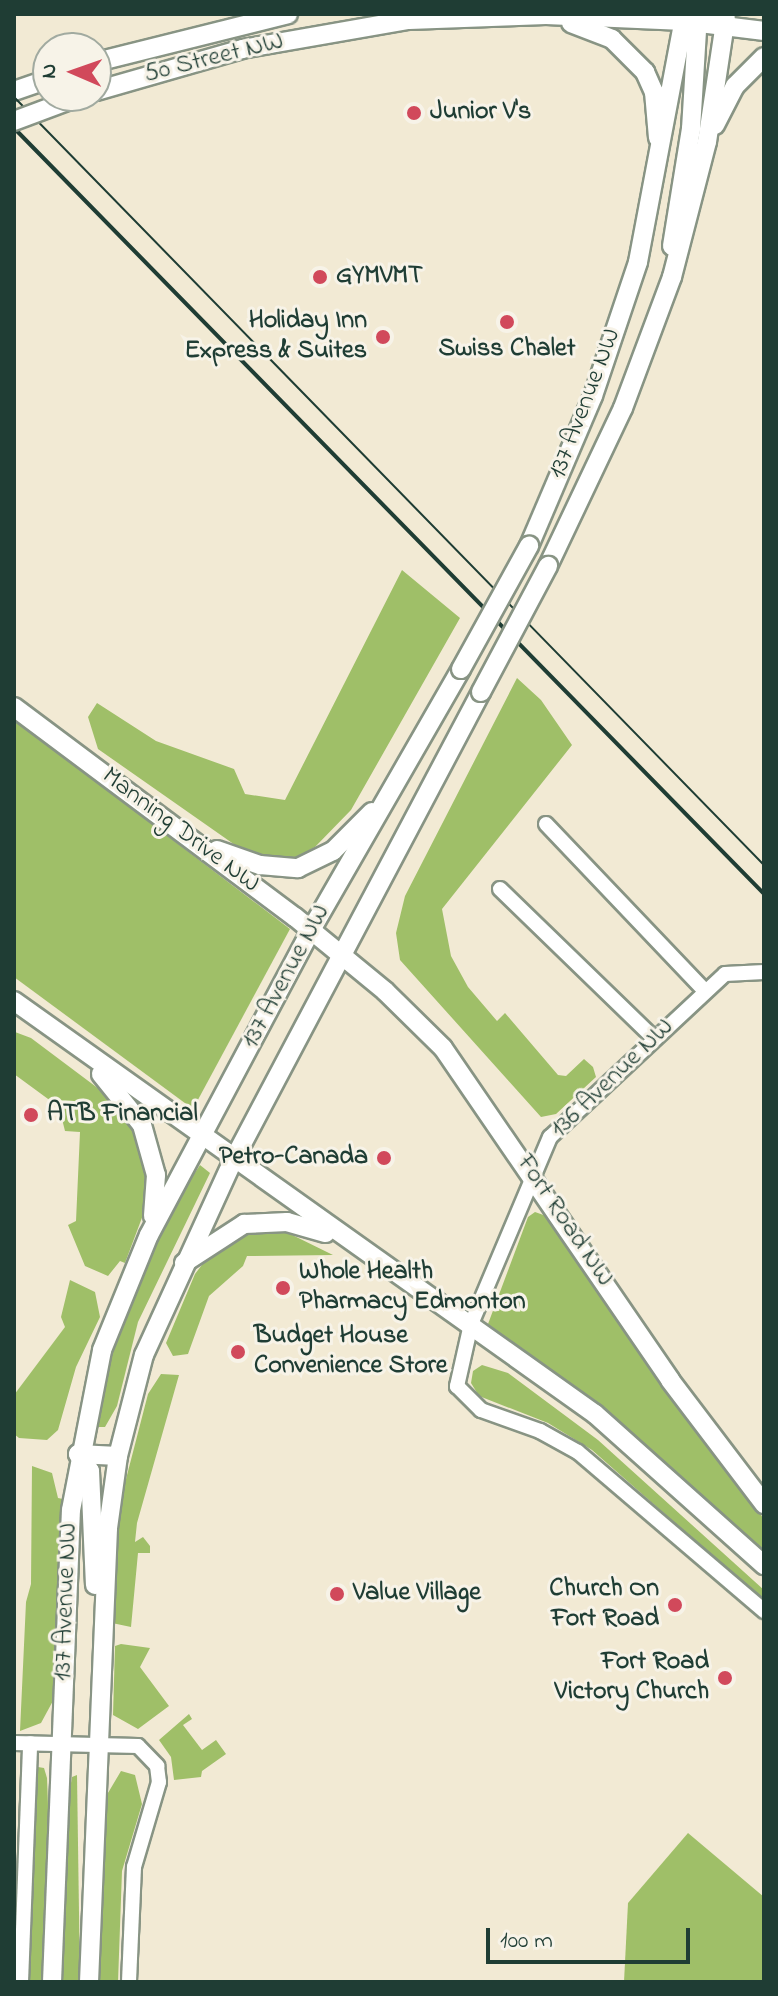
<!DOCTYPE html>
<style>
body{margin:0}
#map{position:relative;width:778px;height:1996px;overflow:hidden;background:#f2ead4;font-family:"Indie Flower",sans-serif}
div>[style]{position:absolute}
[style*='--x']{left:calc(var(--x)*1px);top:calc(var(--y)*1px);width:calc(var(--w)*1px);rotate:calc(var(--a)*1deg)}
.green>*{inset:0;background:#9fbf68}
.roads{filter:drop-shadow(2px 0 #889484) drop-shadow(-2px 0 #889484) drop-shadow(0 2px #889484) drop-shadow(0 -2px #889484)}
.minor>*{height:14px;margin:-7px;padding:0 7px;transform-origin:7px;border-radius:7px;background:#fff}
.major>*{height:18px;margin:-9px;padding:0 9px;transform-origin:9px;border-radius:9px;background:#fff}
.tram>*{height:2px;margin:-1px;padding:0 1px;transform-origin:1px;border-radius:1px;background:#1f3d34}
.rail>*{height:4px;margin:-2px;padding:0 2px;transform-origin:2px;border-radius:2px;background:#1f3d34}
.bridges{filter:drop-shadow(2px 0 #889484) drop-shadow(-2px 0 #889484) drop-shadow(0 2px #889484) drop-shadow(0 -2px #889484)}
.major-bridge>*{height:18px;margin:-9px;padding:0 9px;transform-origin:9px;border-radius:9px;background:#fff}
.dots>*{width:22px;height:22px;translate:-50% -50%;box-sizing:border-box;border:4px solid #f7f3e8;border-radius:50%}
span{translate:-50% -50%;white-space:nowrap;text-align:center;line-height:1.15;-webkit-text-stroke:6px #f7f3e8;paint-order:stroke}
.street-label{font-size:26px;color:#1f3d34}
.poi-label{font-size:26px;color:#1f3d34;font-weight:700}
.left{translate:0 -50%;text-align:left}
.right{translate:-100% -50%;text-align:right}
.frame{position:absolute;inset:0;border:16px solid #1f3d34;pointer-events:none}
.north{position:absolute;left:32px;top:32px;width:80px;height:80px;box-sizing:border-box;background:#f7f3e8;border:2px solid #a1aaa0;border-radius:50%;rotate:272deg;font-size:22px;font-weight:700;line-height:32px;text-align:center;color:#1f3d34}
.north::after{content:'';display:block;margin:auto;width:28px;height:36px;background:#d1495b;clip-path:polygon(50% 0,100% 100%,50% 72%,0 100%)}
.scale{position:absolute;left:486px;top:1928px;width:204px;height:36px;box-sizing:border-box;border:4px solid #1f3d34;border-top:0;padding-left:10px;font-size:24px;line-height:28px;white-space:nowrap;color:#1f3d34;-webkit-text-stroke:6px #f7f3e8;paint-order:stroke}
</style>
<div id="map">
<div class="green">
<div style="clip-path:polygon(402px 570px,460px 618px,351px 810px,315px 847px,288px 862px,245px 852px,98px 749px,88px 717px,97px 703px,156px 741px,234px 769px,245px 794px,285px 800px)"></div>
<div style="clip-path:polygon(517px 678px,541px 700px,572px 745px,442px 909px,451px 956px,468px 987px,497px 1021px,505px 1013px,558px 1075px,566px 1076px,584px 1059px,593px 1067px,596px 1077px,556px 1114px,541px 1117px,400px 960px,396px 933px,405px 896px)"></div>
<div style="clip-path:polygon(14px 719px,290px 929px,193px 1109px,14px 977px)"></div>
<div style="clip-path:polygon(15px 1032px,31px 1038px,111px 1098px,135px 1131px,148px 1179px,146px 1207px,125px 1263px,120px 1261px,108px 1276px,85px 1266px,68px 1225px,76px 1221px,80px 1132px,65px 1131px,59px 1107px,14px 1074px)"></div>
<div style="clip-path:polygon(200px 1165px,210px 1173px,138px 1322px,117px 1406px,105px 1427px,97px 1427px,103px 1377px,119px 1324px,174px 1204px)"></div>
<div style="clip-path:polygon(535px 1212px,549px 1217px,662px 1387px,764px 1519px,764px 1554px,656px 1455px,488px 1324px,528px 1217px)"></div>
<div style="clip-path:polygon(276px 1227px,333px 1255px,247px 1256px,243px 1266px,209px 1296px,188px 1354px,173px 1356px,166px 1343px,195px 1274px,211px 1253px,240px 1231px)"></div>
<div style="clip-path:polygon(70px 1280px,95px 1292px,100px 1317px,76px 1367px,58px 1430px,47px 1440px,19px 1438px,14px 1434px,14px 1395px,65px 1327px,61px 1317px)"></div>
<div style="clip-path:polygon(482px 1365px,508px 1373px,598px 1440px,764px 1590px,764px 1601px,592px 1450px,548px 1423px,479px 1396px,471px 1383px,473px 1371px)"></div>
<div style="clip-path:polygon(161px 1374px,179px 1375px,137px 1523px,135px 1542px,143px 1537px,150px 1546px,150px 1553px,138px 1553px,131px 1627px,112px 1623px,118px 1510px,148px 1394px)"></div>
<div style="clip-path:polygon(32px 1466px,52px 1473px,58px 1498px,63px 1499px,54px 1699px,41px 1723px,20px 1731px,26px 1602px,31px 1584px)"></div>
<div style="clip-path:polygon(121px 1644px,150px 1648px,140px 1667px,169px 1706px,138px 1729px,113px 1715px,115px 1646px)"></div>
<div style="clip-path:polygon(189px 1714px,192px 1719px,183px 1725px,202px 1750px,216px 1740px,226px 1754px,202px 1771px,201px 1777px,174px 1780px,171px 1757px,159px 1740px)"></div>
<div style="clip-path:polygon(38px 1767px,44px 1768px,47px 1778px,49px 1832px,43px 1982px,29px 1982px)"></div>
<div style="clip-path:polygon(121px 1771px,135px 1775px,142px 1804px,122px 1871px,118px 1982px,98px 1982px,105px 1798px)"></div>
<div style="clip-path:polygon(77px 1775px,80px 1982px,61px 1982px,67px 1808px,72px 1777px)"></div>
<div style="clip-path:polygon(688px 1833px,764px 1897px,764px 1982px,624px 1982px,628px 1903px)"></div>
</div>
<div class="roads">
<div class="minor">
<div style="--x:546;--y:824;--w:229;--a:46.4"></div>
<div style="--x:500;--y:889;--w:214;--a:44.1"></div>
<div style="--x:764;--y:972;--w:39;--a:177"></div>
<div style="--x:725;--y:974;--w:239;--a:137"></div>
<div style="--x:550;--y:1137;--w:203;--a:112.9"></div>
<div style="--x:471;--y:1324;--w:64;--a:102.7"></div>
<div style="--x:457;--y:1386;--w:34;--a:45"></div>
<div style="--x:481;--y:1410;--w:63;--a:19.6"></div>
<div style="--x:540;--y:1431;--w:43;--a:28.9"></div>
<div style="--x:578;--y:1452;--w:245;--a:40.5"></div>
<div style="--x:14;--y:1743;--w:124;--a:1.4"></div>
<div style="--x:138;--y:1746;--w:28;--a:46"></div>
<div style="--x:157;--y:1766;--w:16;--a:83"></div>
<div style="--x:159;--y:1782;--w:89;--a:106.4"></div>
<div style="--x:134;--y:1867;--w:115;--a:92.5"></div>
<div style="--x:21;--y:1982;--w:239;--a:-87.8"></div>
</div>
<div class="major">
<div style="--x:571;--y:23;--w:44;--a:21.3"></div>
<div style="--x:612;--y:39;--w:47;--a:45"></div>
<div style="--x:645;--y:72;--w:22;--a:66"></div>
<div style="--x:654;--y:92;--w:46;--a:85"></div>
<div style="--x:96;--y:62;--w:198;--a:-14"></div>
<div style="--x:14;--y:91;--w:36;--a:-19"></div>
<div style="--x:96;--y:91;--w:152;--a:-16"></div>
<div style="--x:242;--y:49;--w:169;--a:-9.9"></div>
<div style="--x:409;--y:20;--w:137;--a:-2.1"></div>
<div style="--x:546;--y:15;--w:138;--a:2.5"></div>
<div style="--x:684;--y:21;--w:81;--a:7.1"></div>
<div style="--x:715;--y:125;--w:44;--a:-62.9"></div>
<div style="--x:735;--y:86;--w:41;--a:-45"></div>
<div style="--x:672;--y:246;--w:119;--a:-80.8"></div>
<div style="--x:691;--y:129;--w:115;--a:-86.5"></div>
<div style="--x:529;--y:546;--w:163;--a:-66.9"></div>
<div style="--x:593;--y:396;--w:141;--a:-71.4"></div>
<div style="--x:638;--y:262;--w:252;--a:-79.3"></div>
<div style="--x:548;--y:566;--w:175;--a:-64.6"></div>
<div style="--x:623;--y:408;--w:140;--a:-69.5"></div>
<div style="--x:672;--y:277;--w:139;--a:-75.5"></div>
<div style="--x:707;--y:142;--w:126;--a:-81.4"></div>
<div style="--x:14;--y:707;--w:351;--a:36.8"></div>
<div style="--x:295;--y:917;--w:117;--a:39.4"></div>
<div style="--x:385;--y:991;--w:81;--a:44.5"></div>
<div style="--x:443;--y:1048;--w:402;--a:55.6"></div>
<div style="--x:670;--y:1380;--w:156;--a:52.8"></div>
<div style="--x:217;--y:850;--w:46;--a:19.2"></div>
<div style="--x:260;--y:865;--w:38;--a:5"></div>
<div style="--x:298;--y:868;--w:39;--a:-26"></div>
<div style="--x:333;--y:851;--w:55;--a:-45"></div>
<div style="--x:14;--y:1001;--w:713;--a:35.41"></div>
<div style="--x:595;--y:1414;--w:227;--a:41.8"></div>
<div style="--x:101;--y:1074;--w:65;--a:51.2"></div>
<div style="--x:142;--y:1125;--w:52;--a:74.4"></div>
<div style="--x:156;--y:1175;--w:41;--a:94.2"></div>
<div style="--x:184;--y:1263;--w:72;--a:-33"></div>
<div style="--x:244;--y:1224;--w:43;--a:-2.7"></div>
<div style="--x:287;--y:1222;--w:40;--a:16"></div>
<div style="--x:78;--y:1454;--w:21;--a:55"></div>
<div style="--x:90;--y:1471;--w:114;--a:87.5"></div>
<div style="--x:78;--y:1454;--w:40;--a:2.9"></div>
<div style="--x:52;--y:1982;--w:472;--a:-87.7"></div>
<div style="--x:71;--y:1510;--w:163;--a:-79"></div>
<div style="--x:102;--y:1350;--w:124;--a:-67.8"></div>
<div style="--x:149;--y:1235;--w:345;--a:-62"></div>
<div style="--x:311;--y:930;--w:301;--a:-60.1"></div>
<div style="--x:89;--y:1982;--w:454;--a:-87.6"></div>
<div style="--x:108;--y:1528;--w:73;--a:-82.1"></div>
<div style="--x:118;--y:1456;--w:104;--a:-75.6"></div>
<div style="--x:144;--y:1355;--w:213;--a:-65.4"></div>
<div style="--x:233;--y:1161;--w:531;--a:-62.13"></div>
</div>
</div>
<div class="tram">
<div style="--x:14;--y:97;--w:1073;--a:45.68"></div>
</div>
<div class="rail">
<div style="--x:14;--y:128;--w:1072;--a:45.6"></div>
</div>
<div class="bridges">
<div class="major-bridge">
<div style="--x:14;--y:121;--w:72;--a:-20.5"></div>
<div style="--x:461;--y:669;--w:141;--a:-61.1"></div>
<div style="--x:481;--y:692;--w:143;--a:-62"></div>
</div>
</div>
<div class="dots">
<div style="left:414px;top:113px;background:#d1495b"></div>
<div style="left:320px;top:277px;background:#d1495b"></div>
<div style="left:507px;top:322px;background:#d1495b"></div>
<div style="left:383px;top:337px;background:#d1495b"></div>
<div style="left:31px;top:1115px;background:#d1495b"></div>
<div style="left:384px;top:1158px;background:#d1495b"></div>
<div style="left:283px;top:1288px;background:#d1495b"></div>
<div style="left:238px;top:1352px;background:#d1495b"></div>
<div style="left:337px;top:1594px;background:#d1495b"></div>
<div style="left:675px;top:1605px;background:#d1495b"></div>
<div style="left:725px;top:1678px;background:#d1495b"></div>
</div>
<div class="street-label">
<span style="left:214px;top:59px;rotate:-14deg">50 Street NW</span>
<span style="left:586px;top:404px;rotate:-69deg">137 Avenue NW</span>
<span style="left:180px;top:831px;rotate:37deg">Manning Drive NW</span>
<span style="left:287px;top:977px;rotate:-62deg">137 Avenue NW</span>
<span style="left:613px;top:1079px;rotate:-44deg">136 Avenue NW</span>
<span style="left:564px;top:1221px;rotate:56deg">Fort Road NW</span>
<span style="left:67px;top:1602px;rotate:-88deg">137 Avenue NW</span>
</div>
<div class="poi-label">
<span class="left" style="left:430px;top:113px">Junior V's</span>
<span class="left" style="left:336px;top:277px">GYMVMT</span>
<span class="right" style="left:367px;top:337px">Holiday Inn<br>Express &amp; Suites</span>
<span style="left:507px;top:350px">Swiss Chalet</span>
<span class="left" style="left:47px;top:1115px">ATB Financial</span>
<span class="right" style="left:368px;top:1158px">Petro-Canada</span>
<span class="left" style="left:299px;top:1288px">Whole Health<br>Pharmacy Edmonton</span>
<span class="left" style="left:254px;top:1352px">Budget House<br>Convenience Store</span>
<span class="right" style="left:659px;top:1605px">Church On<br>Fort Road</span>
<span class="left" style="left:353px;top:1594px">Value Village</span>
<span class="right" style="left:709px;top:1678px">Fort Road<br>Victory Church</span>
</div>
<div class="frame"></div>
<div class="north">N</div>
<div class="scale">100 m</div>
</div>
